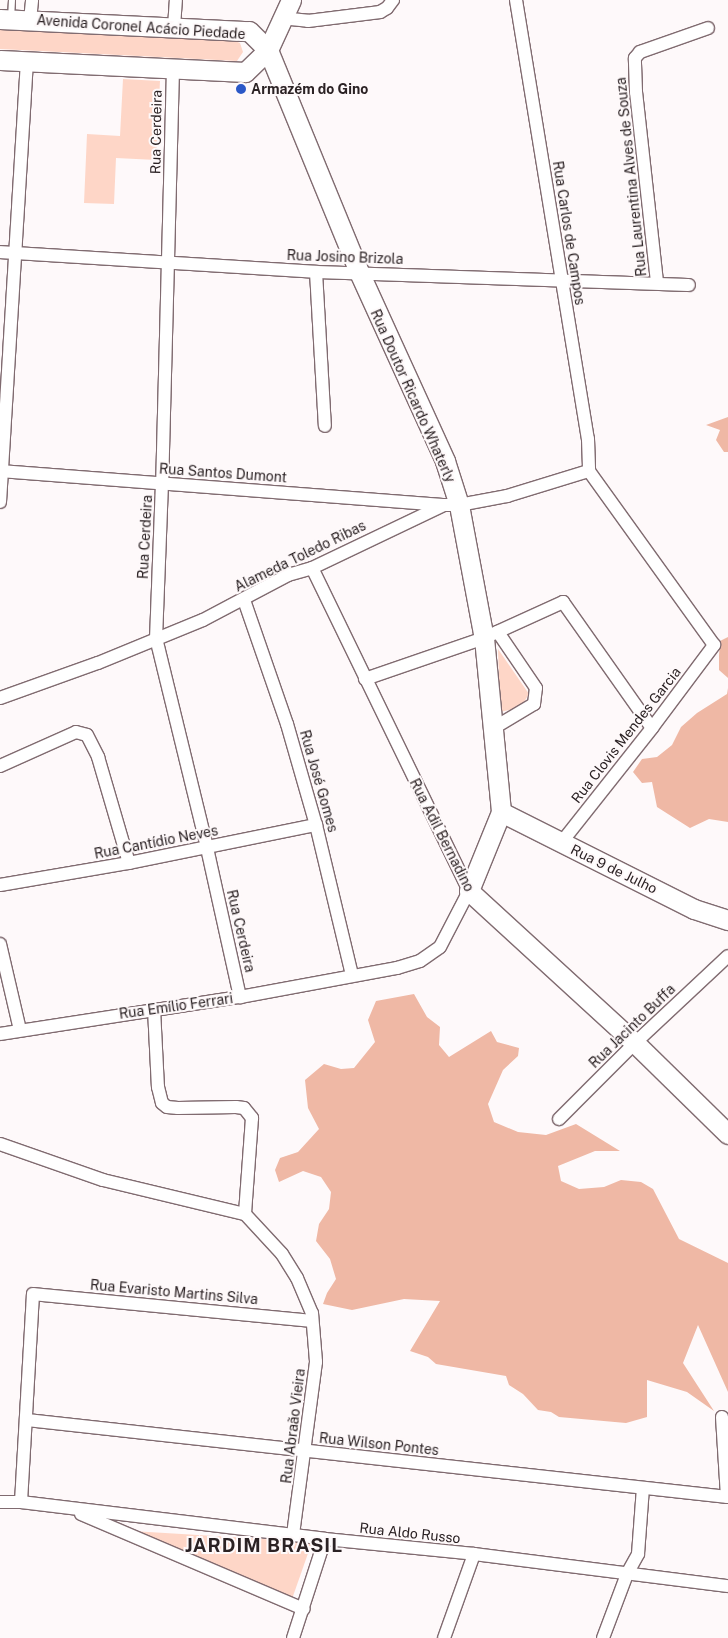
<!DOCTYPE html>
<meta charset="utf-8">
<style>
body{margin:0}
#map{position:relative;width:728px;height:1638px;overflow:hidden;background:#fef9fa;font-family:"Public Sans",sans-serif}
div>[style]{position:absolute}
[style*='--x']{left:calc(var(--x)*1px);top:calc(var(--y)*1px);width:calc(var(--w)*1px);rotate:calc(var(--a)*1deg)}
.green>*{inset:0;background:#fed6c7}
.forest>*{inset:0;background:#efb8a5}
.roads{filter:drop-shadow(1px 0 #806b70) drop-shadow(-1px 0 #806b70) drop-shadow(0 1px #806b70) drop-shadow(0 -1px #806b70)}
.lane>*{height:6px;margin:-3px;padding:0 3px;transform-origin:3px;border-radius:3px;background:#fff}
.street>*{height:12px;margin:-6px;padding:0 6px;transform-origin:6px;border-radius:6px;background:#fff}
.secondary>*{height:19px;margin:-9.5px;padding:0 9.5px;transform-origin:9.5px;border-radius:9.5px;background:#fff}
.dots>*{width:14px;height:14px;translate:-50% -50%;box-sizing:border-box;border:2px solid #fef9fa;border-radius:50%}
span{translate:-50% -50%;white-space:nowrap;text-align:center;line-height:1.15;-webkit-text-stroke:4px #fef9fa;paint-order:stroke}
.street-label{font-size:14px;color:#2b2224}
.poi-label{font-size:14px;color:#2b2224;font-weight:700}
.left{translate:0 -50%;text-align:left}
.district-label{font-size:19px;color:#2b2224;font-weight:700;letter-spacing:1px}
</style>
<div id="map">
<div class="green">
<div style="clip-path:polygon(0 27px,230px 39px,240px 43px,243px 52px,237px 61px,0 49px)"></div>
<div style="clip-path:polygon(123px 79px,160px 81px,156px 160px,116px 158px,114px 204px,84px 203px,87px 134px,120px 136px)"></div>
<div style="clip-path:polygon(498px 649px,529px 694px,524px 702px,514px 709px,500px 712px)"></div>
<div style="clip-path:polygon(132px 1531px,312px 1542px,292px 1599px)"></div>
</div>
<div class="forest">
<div style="clip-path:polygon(728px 417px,728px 452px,724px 452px,716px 440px,720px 430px,706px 425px)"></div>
<div style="clip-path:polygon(728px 637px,728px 678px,719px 670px,719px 656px,720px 641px)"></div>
<div style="clip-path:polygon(728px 688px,728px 822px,709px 819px,690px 828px,657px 807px,652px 782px,642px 783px,633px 772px,642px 759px,657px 757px,672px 745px,681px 727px,697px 713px,727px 694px)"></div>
<div style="clip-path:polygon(414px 994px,427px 1017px,440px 1027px,439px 1045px,449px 1057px,491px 1031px,497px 1042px,519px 1048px,518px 1056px,503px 1070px,488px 1104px,494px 1122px,518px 1132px,546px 1135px,576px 1124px,620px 1151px,595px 1151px,558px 1166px,561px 1181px,579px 1189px,604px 1187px,621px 1180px,641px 1182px,653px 1189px,679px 1239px,728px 1263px,728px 1392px,698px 1325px,683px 1363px,714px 1411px,687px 1392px,647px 1380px,647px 1417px,626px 1423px,559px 1417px,551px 1412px,538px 1410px,523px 1394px,509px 1385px,506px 1376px,436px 1364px,428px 1357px,410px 1351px,440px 1301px,404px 1299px,352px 1310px,323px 1304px,327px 1293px,336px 1279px,330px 1259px,316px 1241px,319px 1224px,329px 1209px,331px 1192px,321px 1177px,303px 1171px,279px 1182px,275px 1170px,280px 1158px,298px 1152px,319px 1129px,308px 1108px,305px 1080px,324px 1064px,341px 1069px,354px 1068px,375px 1042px,368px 1020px,376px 1001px)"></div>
</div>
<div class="roads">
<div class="lane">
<div style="--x:11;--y:19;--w:19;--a:-87"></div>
</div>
<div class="street">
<div style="--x:516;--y:0;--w:445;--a:80.7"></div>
<div style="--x:588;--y:439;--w:32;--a:88"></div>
<div style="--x:281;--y:18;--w:27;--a:6"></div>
<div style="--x:308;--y:21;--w:73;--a:-7.1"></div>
<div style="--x:380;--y:12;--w:8;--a:-30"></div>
<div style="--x:387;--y:8;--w:10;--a:-53"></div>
<div style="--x:30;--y:20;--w:20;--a:-84"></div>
<div style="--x:174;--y:27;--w:27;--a:-86"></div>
<div style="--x:173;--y:69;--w:414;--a:91.5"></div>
<div style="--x:162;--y:483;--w:155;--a:92.2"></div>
<div style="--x:156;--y:638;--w:216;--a:76.3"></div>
<div style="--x:207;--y:848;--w:153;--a:77.5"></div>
<div style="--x:0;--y:252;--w:317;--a:3.6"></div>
<div style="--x:316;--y:272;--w:373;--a:2"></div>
<div style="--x:316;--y:272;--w:154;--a:86.7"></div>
<div style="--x:657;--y:282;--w:191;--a:-96.3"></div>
<div style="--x:636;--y:92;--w:34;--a:-92"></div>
<div style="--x:635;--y:58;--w:8;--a:-50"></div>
<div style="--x:640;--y:52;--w:72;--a:-19.4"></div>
<div style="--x:0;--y:471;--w:444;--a:4.4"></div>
<div style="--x:443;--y:505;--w:16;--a:0"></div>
<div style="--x:459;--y:505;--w:49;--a:-10.6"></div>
<div style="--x:507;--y:496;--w:86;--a:-17"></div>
<div style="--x:0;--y:502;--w:442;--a:-86.5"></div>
<div style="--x:244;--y:600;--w:131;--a:70.9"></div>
<div style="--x:287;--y:724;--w:105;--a:74"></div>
<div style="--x:316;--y:825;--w:154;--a:76.5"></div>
<div style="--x:365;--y:679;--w:126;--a:-19"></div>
<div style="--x:484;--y:638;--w:87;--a:-24.5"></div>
<div style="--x:563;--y:602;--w:154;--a:54.8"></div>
<div style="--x:0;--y:698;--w:104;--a:-19.7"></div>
<div style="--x:98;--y:663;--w:113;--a:-22.3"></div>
<div style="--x:203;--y:620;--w:96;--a:-27.9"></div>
<div style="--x:288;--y:575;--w:25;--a:-16"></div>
<div style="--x:312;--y:568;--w:144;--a:-25.5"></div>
<div style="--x:492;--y:729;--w:49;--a:-30.8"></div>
<div style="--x:534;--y:704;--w:16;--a:-83"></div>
<div style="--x:536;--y:688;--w:68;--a:-124.2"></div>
<div style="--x:0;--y:766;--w:83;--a:-24.1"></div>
<div style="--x:76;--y:732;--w:11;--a:15"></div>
<div style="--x:87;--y:735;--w:25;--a:63"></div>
<div style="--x:98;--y:757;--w:110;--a:73.7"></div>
<div style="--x:561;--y:843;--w:147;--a:-51.6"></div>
<div style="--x:652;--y:728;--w:104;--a:-53.2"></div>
<div style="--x:714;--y:645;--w:214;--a:-125.7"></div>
<div style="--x:0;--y:885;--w:131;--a:-9.7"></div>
<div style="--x:129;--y:863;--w:191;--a:-11.5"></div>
<div style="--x:0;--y:944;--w:88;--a:76.9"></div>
<div style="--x:154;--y:1009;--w:78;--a:87.1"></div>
<div style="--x:158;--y:1087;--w:16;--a:76"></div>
<div style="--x:162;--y:1103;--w:6;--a:39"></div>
<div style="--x:167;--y:1107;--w:11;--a:5"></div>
<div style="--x:178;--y:1108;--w:58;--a:-1"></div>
<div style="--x:236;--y:1107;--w:8;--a:7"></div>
<div style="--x:244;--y:1108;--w:13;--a:51"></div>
<div style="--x:252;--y:1118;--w:96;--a:94.2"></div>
<div style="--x:0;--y:1034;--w:243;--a:-8.8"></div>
<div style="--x:240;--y:997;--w:160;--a:-10.5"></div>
<div style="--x:397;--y:968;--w:24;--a:-17"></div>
<div style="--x:420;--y:961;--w:24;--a:-35"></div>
<div style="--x:440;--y:947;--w:63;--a:-62.6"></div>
<div style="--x:469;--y:891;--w:359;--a:-115.9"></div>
<div style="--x:559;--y:1119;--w:107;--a:-45"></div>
<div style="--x:635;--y:1043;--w:127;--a:-43.1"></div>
<div style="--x:0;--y:1144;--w:109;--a:19.3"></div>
<div style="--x:103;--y:1180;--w:146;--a:13.5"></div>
<div style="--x:245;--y:1214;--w:54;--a:47.2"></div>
<div style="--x:282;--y:1254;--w:28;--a:58"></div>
<div style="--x:297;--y:1278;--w:38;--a:67"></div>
<div style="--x:312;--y:1313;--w:49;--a:85.3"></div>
<div style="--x:316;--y:1362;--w:174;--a:97.6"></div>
<div style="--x:722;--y:1417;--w:80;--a:86.4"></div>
<div style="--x:27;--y:1420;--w:705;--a:6.27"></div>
<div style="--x:0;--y:1502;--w:21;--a:0"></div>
<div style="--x:21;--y:1502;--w:306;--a:6.9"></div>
<div style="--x:325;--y:1539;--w:150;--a:5.7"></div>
<div style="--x:474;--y:1554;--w:256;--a:7.2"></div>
<div style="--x:21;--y:1502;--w:208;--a:-86.7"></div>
<div style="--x:33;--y:1294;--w:280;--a:5.5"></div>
<div style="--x:81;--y:1514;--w:242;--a:23.1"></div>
<div style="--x:293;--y:1638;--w:104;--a:-72.1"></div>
<div style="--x:444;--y:1638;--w:89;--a:-70.3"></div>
<div style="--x:603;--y:1638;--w:68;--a:-69.4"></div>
<div style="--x:627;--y:1574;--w:23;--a:-61"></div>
<div style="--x:638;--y:1554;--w:66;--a:-85.7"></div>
</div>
<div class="secondary">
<div style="--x:291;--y:0;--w:55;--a:114.7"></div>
<div style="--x:268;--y:50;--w:240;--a:67.7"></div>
<div style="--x:359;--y:272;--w:208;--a:65.5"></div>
<div style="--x:445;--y:461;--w:46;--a:72.3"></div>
<div style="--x:459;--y:505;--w:135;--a:79.4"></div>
<div style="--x:484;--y:638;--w:175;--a:84.4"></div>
<div style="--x:501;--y:812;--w:85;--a:112.1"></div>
<div style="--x:469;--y:891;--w:225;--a:42.5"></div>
<div style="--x:635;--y:1043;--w:130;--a:44.4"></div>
<div style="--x:0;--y:19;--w:249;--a:2.8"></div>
<div style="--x:249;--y:31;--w:27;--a:45"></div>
<div style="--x:268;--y:50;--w:32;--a:136"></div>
<div style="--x:245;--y:72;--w:245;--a:-177.2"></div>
<div style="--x:501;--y:812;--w:216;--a:26.7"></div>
<div style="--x:694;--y:909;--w:36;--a:18"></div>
</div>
</div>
<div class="dots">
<div style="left:241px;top:89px;background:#2b58c7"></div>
</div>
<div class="street-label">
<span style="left:141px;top:27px;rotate:4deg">Avenida Coronel Acácio Piedade</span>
<span style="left:156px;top:132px;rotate:-89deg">Rua Cerdeira</span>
<span style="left:631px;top:177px;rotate:-96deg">Rua Laurentina Alves de Souza</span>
<span style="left:569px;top:233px;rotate:81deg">Rua Carlos de Campos</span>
<span style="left:345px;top:257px;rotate:2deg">Rua Josino Brizola</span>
<span style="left:413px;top:396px;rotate:66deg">Rua Doutor Ricardo Whaterly</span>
<span style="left:223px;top:473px;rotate:4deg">Rua Santos Dumont</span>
<span style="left:145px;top:537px;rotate:-87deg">Rua Cerdeira</span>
<span style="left:300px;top:556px;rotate:-26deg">Alameda Toledo Ribas</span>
<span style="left:626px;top:735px;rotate:-52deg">Rua Clovis Mendes Garcia</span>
<span style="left:319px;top:781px;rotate:74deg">Rua José Gomes</span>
<span style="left:442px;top:835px;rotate:63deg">Rua Adil Bernadino</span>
<span style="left:156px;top:842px;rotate:-11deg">Rua Cantídio Neves</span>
<span style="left:614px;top:869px;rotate:26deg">Rua 9 de Julho</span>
<span style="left:241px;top:931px;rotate:77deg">Rua Cerdeira</span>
<span style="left:176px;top:1006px;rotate:-8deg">Rua Emílio Ferrari</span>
<span style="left:632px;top:1026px;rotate:-44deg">Rua Jacinto Buffa</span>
<span style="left:174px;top:1292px;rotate:5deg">Rua Evaristo Martins Silva</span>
<span style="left:293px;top:1426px;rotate:-83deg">Rua Abraão Vieira</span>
<span style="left:379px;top:1444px;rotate:6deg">Rua Wilson Pontes</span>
<span style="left:410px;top:1533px;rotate:6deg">Rua Aldo Russo</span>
</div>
<div class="poi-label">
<span class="left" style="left:251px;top:89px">Armazém do Gino</span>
</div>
<div class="district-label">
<span style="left:264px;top:1546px">JARDIM BRASIL</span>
</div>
</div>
